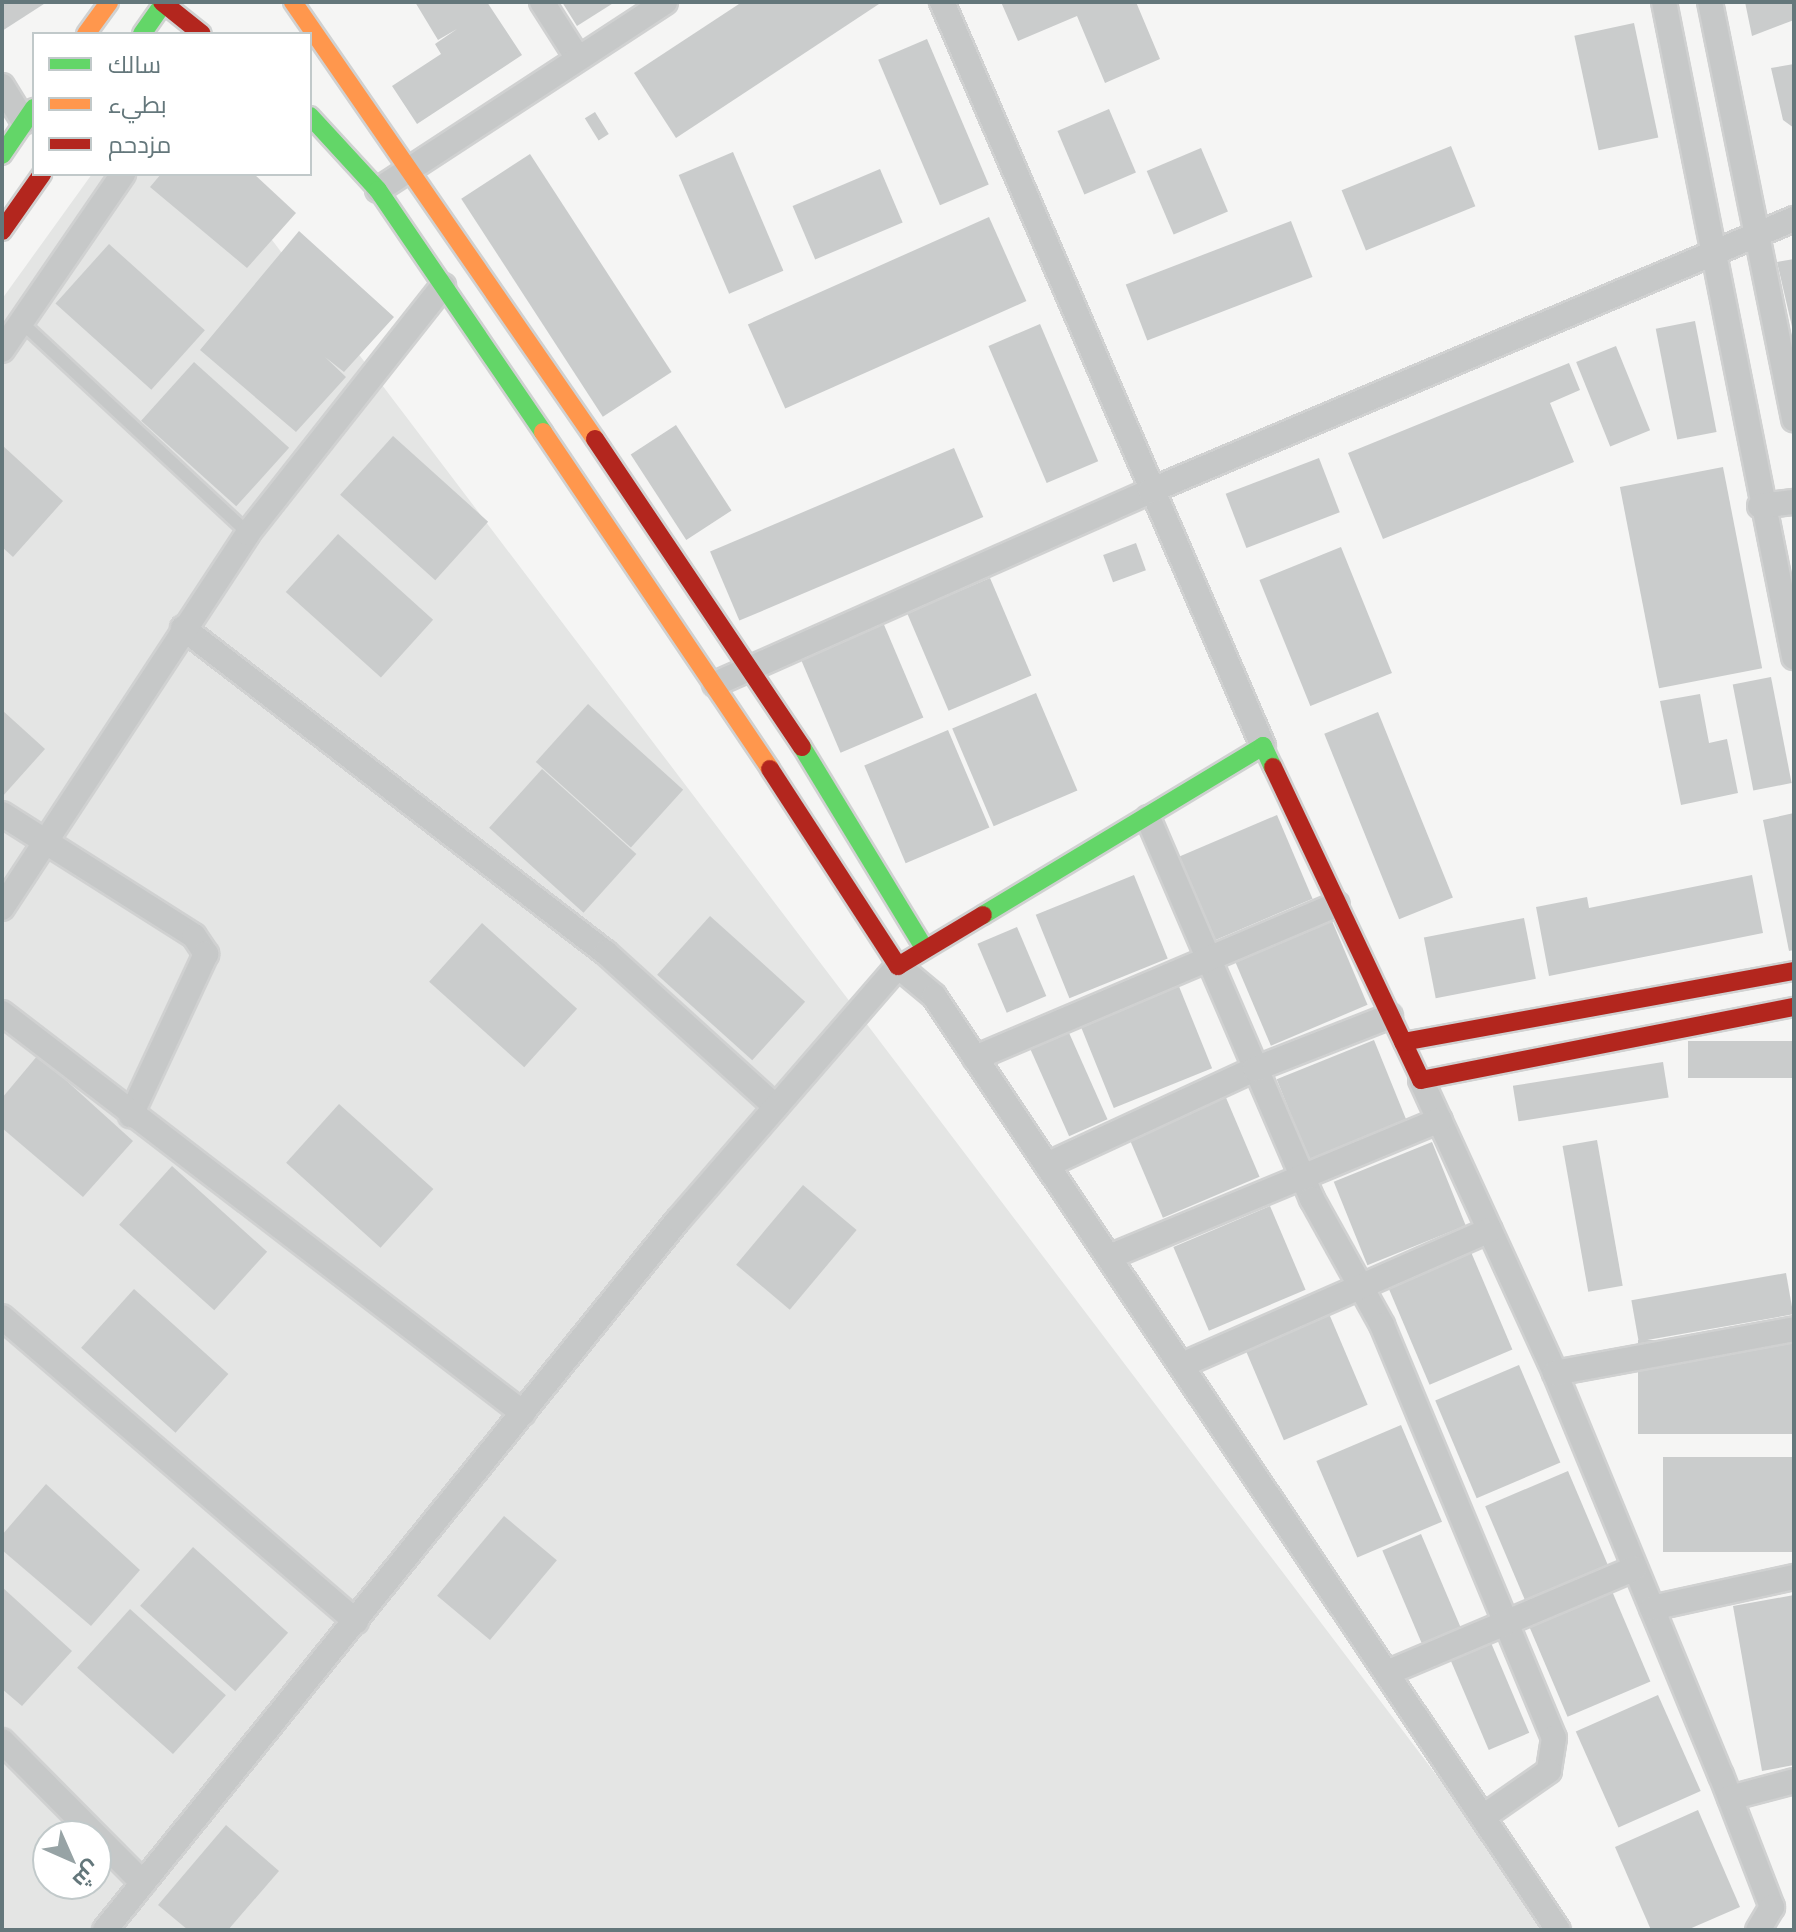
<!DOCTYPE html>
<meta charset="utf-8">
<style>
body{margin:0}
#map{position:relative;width:1796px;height:1932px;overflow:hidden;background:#f5f5f4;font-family:"Open Sans",Cairo,sans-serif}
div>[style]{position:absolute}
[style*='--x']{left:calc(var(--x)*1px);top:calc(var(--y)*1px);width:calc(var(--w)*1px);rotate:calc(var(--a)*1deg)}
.built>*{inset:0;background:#e4e5e4}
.building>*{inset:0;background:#cacccc;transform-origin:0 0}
.roads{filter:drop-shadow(2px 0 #d0d1d1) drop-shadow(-2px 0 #d0d1d1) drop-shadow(0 2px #d0d1d1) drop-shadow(0 -2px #d0d1d1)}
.lane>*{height:12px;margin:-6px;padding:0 6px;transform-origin:6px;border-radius:6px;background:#c6c8c8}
.street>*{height:24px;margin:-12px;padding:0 12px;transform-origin:12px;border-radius:12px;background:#c6c8c8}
.fast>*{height:18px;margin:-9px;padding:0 9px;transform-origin:9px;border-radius:9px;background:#63d668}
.slow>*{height:18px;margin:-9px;padding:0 9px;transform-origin:9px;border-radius:9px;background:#ff974d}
.jam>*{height:18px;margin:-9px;padding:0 9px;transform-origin:9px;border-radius:9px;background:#b3261e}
span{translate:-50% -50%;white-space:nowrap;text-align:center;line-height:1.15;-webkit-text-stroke:8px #fff;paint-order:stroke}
.frame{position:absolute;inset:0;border:4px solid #64777b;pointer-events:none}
.legend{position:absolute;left:32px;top:32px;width:280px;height:144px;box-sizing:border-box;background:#fff;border:2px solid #c1c9ca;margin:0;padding:10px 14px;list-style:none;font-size:24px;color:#64777b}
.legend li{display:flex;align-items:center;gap:16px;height:40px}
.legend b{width:40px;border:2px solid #c1c9ca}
.north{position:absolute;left:32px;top:1820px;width:80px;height:80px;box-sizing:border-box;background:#fff;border:2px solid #c1c9ca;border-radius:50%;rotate:135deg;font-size:22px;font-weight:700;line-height:32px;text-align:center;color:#64777b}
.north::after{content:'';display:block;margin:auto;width:28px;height:36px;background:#97a3a5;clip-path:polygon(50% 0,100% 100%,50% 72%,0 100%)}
</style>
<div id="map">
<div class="built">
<div style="clip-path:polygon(evenodd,92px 174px,222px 174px,1554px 1930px,2px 1930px,2px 299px,92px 174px,48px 1836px,96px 1836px,96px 1884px,48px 1884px,48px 1836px)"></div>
</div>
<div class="building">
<div style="clip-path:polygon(2px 2px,47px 2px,2px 31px)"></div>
<div style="clip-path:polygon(415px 2px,487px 2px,522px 55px,417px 124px,392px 86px,441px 54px,435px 44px,457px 29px,438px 40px)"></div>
<div style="clip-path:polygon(562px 2px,615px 2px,577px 26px)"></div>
<div style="clip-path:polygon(742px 2px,882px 2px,676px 138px,634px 73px)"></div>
<div style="clip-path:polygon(1001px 2px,1136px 2px,1160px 59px,1105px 83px,1077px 16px,1018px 41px)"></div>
<div style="clip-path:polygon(1745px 2px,1794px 2px,1794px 20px,1752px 36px)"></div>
<div style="left:1634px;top:23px;width:117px;height:61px;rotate:78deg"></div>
<div style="left:927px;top:39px;width:158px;height:53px;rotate:67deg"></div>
<div style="clip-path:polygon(1794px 64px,1794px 128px,1783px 120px,1771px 68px)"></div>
<div style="left:1109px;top:109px;width:69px;height:56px;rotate:67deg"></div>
<div style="left:595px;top:112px;width:26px;height:12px;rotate:58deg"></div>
<div style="left:1451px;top:146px;width:65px;height:118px;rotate:68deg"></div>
<div style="left:1201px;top:148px;width:69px;height:59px;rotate:67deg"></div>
<div style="left:733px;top:152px;width:129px;height:59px;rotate:67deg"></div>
<div style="left:530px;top:154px;width:260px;height:82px;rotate:57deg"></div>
<div style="left:880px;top:169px;width:58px;height:95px;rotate:67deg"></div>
<div style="clip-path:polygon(161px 174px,254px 174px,296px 213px,247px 268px,150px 187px)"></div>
<div style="left:989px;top:217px;width:92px;height:264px;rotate:66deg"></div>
<div style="left:1291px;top:221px;width:60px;height:177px;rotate:69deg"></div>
<div style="clip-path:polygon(299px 231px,394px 317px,344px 372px,325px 357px,346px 377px,296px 432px,200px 350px)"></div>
<div style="left:109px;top:244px;width:129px;height:80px;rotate:42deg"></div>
<div style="clip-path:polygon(1794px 259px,1794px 330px,1793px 331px,1777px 262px)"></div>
<div style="left:1695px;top:321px;width:113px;height:40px;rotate:79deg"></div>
<div style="left:1040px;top:324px;width:149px;height:56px;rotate:67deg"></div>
<div style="left:1616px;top:346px;width:91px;height:43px;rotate:68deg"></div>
<div style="left:194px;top:362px;width:128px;height:79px;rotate:42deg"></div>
<div style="clip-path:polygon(1569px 363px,1580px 390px,1550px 403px,1574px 462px,1383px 539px,1348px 453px)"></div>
<div style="left:676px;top:425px;width:102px;height:54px;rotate:57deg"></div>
<div style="left:393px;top:436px;width:128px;height:79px;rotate:42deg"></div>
<div style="clip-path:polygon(2px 445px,63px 501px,13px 557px,2px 547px)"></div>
<div style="left:954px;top:448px;width:75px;height:265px;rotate:67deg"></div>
<div style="left:1319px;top:458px;width:58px;height:100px;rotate:69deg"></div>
<div style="left:1723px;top:467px;width:205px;height:105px;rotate:79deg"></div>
<div style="left:338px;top:534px;width:128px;height:78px;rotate:42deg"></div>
<div style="left:1136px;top:543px;width:29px;height:35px;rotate:70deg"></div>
<div style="left:1341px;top:547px;width:136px;height:88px;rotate:68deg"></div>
<div style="left:990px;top:578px;width:106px;height:90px;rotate:67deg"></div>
<div style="left:882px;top:620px;width:106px;height:90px;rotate:67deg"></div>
<div style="left:1771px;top:677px;width:108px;height:39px;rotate:79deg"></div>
<div style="left:1036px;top:693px;width:106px;height:91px;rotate:67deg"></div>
<div style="clip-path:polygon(1700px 694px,1709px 743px,1727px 739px,1738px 793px,1681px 805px,1660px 701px)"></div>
<div style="left:588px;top:704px;width:128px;height:78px;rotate:42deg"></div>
<div style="clip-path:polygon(2px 710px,45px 749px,2px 797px)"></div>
<div style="left:1378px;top:712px;width:200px;height:58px;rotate:68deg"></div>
<div style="left:948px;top:730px;width:106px;height:91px;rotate:67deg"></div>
<div style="left:542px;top:769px;width:127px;height:79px;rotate:42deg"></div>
<div style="clip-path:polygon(1794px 813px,1794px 950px,1789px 951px,1763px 820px)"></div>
<div style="left:1277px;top:815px;width:91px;height:106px;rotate:67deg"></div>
<div style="left:1134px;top:875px;width:90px;height:106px;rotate:68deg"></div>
<div style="clip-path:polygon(1752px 875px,1763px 933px,1549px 976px,1536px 907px,1587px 897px,1589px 908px)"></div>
<div style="left:710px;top:916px;width:128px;height:79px;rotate:42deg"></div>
<div style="left:1524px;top:918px;width:62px;height:102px;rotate:79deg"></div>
<div style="left:1332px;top:921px;width:91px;height:105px;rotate:67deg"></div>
<div style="left:482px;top:923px;width:128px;height:79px;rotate:42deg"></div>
<div style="left:1017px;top:927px;width:75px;height:43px;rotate:67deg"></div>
<div style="left:1178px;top:984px;width:91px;height:106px;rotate:68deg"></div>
<div style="left:1066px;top:1026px;width:102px;height:42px;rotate:66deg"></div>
<div style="left:1374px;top:1040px;width:91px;height:105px;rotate:68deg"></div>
<div style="left:1794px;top:1041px;width:37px;height:106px;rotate:90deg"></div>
<div style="clip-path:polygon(38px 1055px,133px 1141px,83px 1197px,2px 1128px,2px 1098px)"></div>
<div style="left:1663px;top:1062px;width:36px;height:152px;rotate:81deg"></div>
<div style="left:1224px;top:1093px;width:91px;height:105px;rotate:67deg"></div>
<div style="left:339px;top:1104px;width:127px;height:79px;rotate:42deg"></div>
<div style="left:1597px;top:1140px;width:148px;height:35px;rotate:80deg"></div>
<div style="left:1432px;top:1142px;width:90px;height:106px;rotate:68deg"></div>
<div style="left:172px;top:1166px;width:128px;height:79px;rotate:42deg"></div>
<div style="left:803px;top:1185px;width:70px;height:104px;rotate:40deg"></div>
<div style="left:1270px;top:1206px;width:91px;height:105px;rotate:67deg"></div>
<div style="left:1471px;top:1252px;width:106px;height:90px;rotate:67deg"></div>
<div style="left:1786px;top:1273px;width:42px;height:157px;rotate:80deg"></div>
<div style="left:134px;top:1289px;width:127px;height:79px;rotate:42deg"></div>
<div style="left:1327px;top:1309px;width:104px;height:91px;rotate:67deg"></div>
<div style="left:1794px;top:1340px;width:94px;height:156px;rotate:90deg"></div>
<div style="left:1519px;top:1365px;width:106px;height:91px;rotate:67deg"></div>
<div style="left:1401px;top:1425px;width:105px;height:92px;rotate:67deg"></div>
<div style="left:1794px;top:1457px;width:95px;height:131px;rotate:90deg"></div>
<div style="left:1568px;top:1471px;width:105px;height:90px;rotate:67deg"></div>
<div style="clip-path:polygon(46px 1484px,140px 1570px,91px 1626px,2px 1550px,2px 1535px)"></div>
<div style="left:504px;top:1516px;width:69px;height:104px;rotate:40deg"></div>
<div style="left:1421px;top:1534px;width:103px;height:42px;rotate:67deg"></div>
<div style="left:193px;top:1547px;width:128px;height:79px;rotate:42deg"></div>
<div style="left:1609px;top:1584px;width:106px;height:90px;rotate:67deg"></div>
<div style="clip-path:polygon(2px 1587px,72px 1651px,22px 1706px,2px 1689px)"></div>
<div style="clip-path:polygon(1794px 1595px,1794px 1765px,1762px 1771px,1733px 1606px)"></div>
<div style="left:130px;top:1609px;width:129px;height:79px;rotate:42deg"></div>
<div style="left:1489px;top:1638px;width:103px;height:44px;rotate:67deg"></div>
<div style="left:1658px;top:1695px;width:105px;height:90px;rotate:66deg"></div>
<div style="clip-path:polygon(1698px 1810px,1740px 1907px,1687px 1930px,1651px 1930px,1615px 1847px)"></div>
<div style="clip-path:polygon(226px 1825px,279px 1871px,228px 1930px,188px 1930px,158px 1905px)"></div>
</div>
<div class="roads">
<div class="lane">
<div style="--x:21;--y:322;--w:310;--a:42.9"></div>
</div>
<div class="street">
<div style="--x:542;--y:2;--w:65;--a:57.5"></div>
<div style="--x:942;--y:2;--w:810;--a:66.66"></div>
<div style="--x:1664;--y:2;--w:668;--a:78.77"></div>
<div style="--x:1710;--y:2;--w:426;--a:78.6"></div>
<div style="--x:2;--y:86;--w:42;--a:58.6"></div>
<div style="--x:378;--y:190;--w:343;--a:-33.2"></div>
<div style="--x:2;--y:350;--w:214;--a:-55.5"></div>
<div style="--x:1760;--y:506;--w:34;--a:-7"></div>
<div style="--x:183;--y:628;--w:533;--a:37.54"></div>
<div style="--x:606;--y:953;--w:229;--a:42.2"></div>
<div style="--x:715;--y:684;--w:476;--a:-23.9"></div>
<div style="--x:1150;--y:491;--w:699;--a:-22.9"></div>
<div style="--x:2;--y:814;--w:227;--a:32.4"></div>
<div style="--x:194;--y:936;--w:22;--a:56"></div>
<div style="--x:206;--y:954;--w:178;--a:115"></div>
<div style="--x:1148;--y:818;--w:415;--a:66.7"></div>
<div style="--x:1312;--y:1199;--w:144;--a:60.9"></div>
<div style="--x:1382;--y:1325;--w:447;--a:67.4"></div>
<div style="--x:1554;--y:1738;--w:33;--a:99"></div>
<div style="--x:1549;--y:1771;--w:80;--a:145.1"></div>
<div style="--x:2;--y:908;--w:448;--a:-56.7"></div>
<div style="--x:248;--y:533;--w:315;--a:-51.7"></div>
<div style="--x:2;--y:1013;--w:657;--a:37.52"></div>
<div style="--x:975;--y:1058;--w:393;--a:-23"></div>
<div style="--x:1421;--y:1080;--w:322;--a:65.4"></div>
<div style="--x:1555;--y:1373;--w:435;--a:67.6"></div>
<div style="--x:1721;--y:1775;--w:142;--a:68.9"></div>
<div style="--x:1772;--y:1907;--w:27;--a:121"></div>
<div style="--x:1047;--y:1165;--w:229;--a:-24.8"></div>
<div style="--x:1255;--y:1069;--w:145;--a:-21.4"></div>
<div style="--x:1109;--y:1257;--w:358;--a:-22.5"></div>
<div style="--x:2;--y:1317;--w:467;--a:40.7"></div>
<div style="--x:1182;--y:1365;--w:336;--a:-23.7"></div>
<div style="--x:1555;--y:1373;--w:243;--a:-10.4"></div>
<div style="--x:1652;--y:1608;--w:145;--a:-12.3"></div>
<div style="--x:1387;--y:1673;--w:269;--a:-22.9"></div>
<div style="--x:2;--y:1741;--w:200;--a:45.2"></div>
<div style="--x:1730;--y:1798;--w:66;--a:-14.9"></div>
<div style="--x:105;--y:1930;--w:912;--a:-51.1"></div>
<div style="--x:678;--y:1220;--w:336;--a:-49.1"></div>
<div style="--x:898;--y:966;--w:47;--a:39.8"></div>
<div style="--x:934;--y:996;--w:1123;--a:56.25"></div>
</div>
<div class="fast">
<div style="--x:142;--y:34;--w:39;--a:-55"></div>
<div style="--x:310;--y:116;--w:100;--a:47.4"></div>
<div style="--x:378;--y:190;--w:293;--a:55.7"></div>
<div style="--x:2;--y:155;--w:57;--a:-55.8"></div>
<div style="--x:802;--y:747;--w:233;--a:58.7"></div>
<div style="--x:983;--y:915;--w:327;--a:-31.1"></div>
<div style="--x:1263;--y:746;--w:23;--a:65"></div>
</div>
<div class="slow">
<div style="--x:293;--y:2;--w:531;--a:55.35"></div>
<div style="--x:86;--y:34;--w:39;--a:-54"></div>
<div style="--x:543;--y:432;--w:406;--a:56"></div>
</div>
<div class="jam">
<div style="--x:162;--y:2;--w:51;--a:38.7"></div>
<div style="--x:2;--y:231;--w:70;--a:-54.9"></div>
<div style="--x:595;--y:439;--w:371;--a:56.1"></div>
<div style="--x:1273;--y:767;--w:346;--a:64.7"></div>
<div style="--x:1421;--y:1080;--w:380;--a:-11.1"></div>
<div style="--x:770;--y:769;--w:235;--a:57"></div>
<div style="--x:898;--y:966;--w:99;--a:-31"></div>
<div style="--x:1403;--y:1042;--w:397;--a:-10.3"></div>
</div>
</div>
<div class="frame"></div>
<ul class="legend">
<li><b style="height:10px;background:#63d668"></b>سالك</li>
<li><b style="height:10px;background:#ff974d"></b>بطيء</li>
<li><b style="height:10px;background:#b3261e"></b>مزدحم</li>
</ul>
<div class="north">ش</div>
</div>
